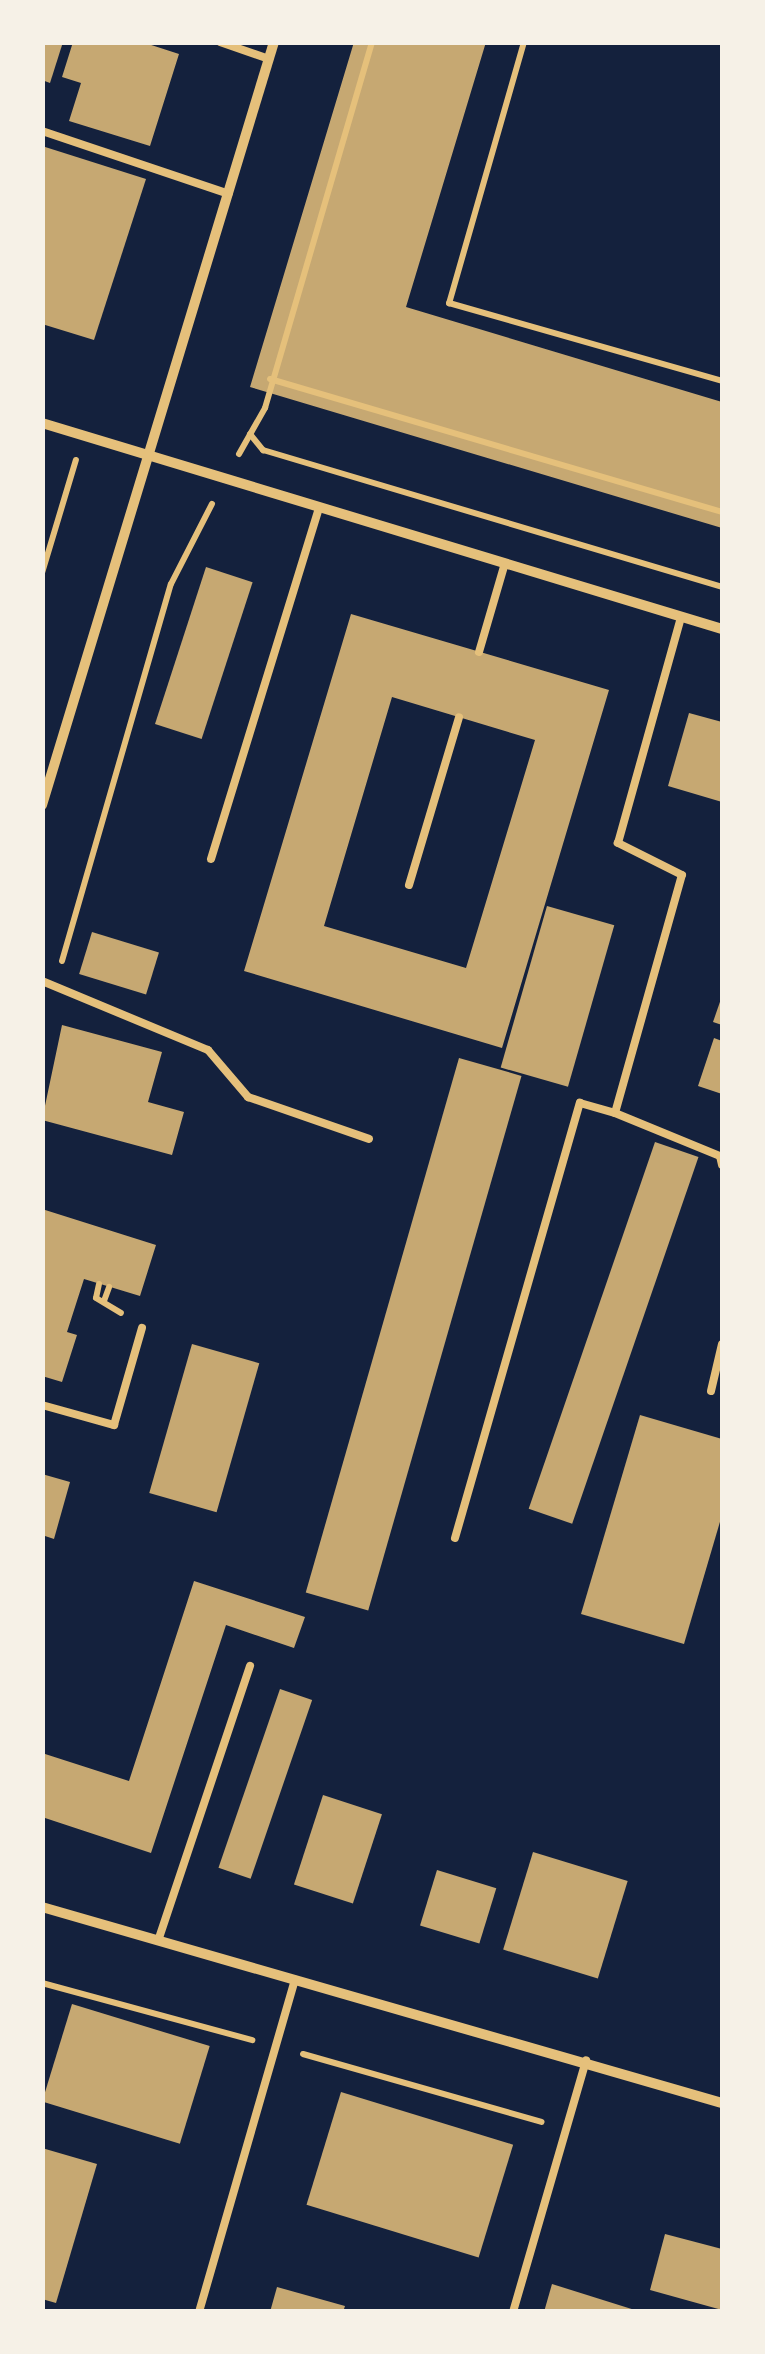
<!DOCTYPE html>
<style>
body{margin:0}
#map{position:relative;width:765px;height:2354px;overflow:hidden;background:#14213d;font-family:"Exo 2",sans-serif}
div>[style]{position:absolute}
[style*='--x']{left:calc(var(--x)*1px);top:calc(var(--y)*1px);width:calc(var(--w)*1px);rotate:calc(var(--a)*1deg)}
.building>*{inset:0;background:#c6a872;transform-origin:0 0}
.path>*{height:6px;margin:-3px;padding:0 3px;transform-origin:3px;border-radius:3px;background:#e5c07b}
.service>*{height:8px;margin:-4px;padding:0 4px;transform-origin:4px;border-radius:4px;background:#e5c07b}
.minor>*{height:10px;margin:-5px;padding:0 5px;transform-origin:5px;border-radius:5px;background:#e5c07b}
span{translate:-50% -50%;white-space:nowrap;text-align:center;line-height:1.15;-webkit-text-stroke:9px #f6f1e7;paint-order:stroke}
.frame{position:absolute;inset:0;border:45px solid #f6f1e7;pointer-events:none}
</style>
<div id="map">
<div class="building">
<div style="clip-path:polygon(42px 42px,63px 42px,50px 83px,42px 80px)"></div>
<div style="clip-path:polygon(73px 42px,142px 42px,179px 54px,150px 146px,69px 121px,81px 83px,62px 77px)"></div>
<div style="clip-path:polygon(354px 42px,486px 42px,406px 307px,722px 402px,722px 528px,250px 387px)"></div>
<div style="clip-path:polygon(42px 146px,146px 179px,94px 340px,42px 324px)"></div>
<div style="left:206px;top:567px;width:49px;height:165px;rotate:18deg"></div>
<div style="clip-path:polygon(evenodd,351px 614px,609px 690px,502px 1048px,244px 971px,351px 614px,392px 697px,535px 740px,466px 968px,324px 926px,392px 697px)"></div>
<div style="clip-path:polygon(689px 713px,722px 722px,722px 802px,668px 786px)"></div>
<div style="left:547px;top:906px;width:70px;height:168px;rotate:16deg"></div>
<div style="left:92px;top:932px;width:70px;height:44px;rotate:17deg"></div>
<div style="clip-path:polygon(722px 996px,722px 1025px,713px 1022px)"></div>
<div style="clip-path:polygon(62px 1025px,162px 1052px,148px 1102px,184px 1112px,172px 1155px,42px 1120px)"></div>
<div style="clip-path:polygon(714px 1038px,722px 1041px,722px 1094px,698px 1086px)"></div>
<div style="left:459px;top:1058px;width:65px;height:556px;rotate:16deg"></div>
<div style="left:655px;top:1142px;width:46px;height:388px;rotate:19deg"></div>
<div style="clip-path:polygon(42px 1209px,156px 1245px,140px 1296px,84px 1279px,67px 1332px,77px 1335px,62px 1382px,42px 1376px)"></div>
<div style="left:192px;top:1344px;width:70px;height:155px;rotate:16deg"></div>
<div style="clip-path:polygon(640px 1415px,722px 1439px,722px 1515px,684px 1644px,581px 1614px)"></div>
<div style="clip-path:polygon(42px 1474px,70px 1482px,54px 1539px,42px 1535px)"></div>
<div style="clip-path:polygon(194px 1581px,305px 1617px,294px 1648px,226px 1625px,151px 1853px,42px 1817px,42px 1753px,129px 1781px)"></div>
<div style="left:280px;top:1689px;width:34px;height:189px;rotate:19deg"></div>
<div style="left:323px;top:1795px;width:62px;height:94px;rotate:18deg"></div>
<div style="left:533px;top:1852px;width:99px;height:102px;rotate:17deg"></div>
<div style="left:437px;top:1870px;width:62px;height:58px;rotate:17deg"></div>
<div style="left:72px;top:2004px;width:144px;height:102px;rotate:17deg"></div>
<div style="left:341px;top:2092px;width:180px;height:118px;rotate:17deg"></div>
<div style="clip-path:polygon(42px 2148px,97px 2164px,56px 2303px,42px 2299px)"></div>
<div style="clip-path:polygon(665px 2234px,722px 2249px,722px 2310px,650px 2290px)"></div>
<div style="clip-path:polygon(552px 2284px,638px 2311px,638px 2312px,544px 2312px)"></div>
<div style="clip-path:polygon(277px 2287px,345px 2306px,343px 2312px,270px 2312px)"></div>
</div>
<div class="path">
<div style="--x:524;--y:42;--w:272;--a:106"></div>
<div style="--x:449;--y:303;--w:284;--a:15.9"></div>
<div style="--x:270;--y:379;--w:471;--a:16.4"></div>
<div style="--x:250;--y:434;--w:21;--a:51"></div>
<div style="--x:263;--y:450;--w:479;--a:16.6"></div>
<div style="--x:239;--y:454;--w:53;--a:-60.5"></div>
<div style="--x:265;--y:408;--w:381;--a:-73.7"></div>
<div style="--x:42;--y:573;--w:118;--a:-73.3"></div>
<div style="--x:62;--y:961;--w:392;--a:-73.9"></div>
<div style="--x:171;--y:584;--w:90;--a:-62.9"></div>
<div style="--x:99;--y:1284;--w:14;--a:102"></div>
<div style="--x:96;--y:1298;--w:29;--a:31"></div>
<div style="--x:104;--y:1301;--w:15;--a:-70"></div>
<div style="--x:42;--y:1983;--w:218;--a:15.2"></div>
<div style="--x:303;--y:2054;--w:248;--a:15.9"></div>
</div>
<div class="service">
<div style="--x:220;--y:42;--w:52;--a:19.1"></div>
<div style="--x:42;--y:131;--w:197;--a:18.6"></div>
<div style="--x:479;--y:652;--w:93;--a:-73.7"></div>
<div style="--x:211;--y:859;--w:368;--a:-72.9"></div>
<div style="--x:409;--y:885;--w:175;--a:-73.4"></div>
<div style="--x:42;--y:981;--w:180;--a:22.6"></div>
<div style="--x:208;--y:1050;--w:62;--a:49.6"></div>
<div style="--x:248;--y:1097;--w:128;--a:19.1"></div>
<div style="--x:615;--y:1113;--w:113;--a:22.3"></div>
<div style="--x:720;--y:1156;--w:9;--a:77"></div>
<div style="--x:711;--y:1391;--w:48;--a:-76.8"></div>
<div style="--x:42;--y:1405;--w:75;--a:15.5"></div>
<div style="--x:114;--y:1425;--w:101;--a:-73.9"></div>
<div style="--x:455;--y:1538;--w:453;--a:-74"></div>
<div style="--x:580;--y:1103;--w:36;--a:16"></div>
<div style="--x:615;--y:1113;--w:247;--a:-74.3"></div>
<div style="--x:682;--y:875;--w:72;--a:-153.4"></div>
<div style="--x:618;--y:843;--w:235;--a:-74.4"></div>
<div style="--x:159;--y:1938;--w:287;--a:-71.5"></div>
<div style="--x:199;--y:2312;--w:346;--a:-73.9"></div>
<div style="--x:513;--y:2312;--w:262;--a:-73.8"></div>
</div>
<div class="minor">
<div style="--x:42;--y:423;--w:711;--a:16.85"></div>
<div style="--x:42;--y:805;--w:797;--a:-73.09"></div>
<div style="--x:42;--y:1907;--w:708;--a:16.08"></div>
</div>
<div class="frame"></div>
</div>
